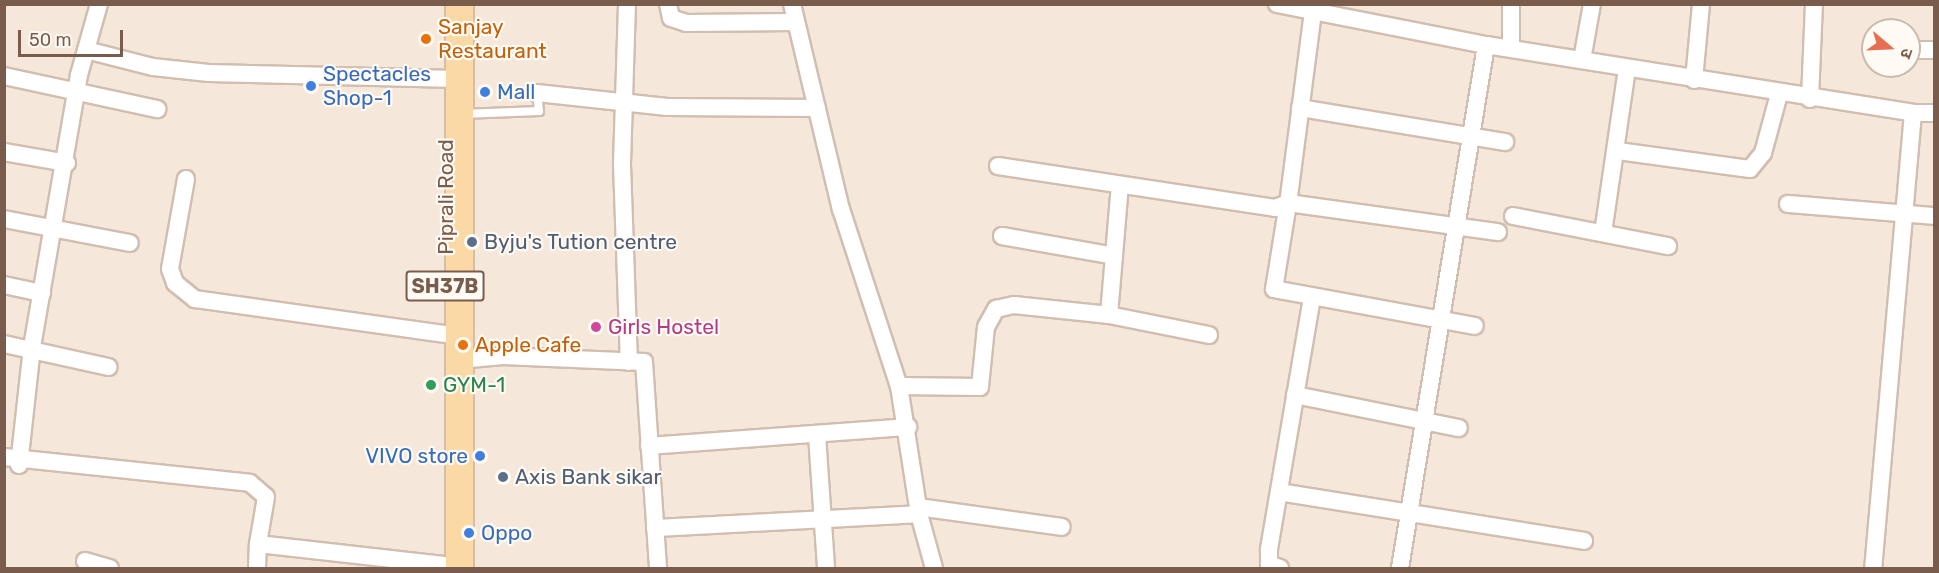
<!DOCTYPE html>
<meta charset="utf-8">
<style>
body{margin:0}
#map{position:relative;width:1939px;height:573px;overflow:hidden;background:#fdf6ec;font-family:Rubik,"Noto Sans Devanagari",sans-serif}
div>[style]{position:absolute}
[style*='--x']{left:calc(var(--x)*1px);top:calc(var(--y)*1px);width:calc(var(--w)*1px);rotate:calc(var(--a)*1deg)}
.residential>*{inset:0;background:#f5e8da}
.roads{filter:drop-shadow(2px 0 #d1beb0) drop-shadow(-2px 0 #d1beb0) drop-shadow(0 2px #d1beb0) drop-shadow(0 -2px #d1beb0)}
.service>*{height:8px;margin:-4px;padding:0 4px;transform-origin:4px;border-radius:4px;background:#fff}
.minor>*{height:16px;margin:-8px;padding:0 8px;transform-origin:8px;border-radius:8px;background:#fff}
.primary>*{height:27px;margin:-13.5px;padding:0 13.5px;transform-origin:13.5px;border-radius:13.5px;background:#fbd9a5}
.dots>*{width:16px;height:16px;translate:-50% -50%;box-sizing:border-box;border:3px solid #fffaf3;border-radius:50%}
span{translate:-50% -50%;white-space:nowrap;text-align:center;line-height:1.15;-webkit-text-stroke:4.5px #fffaf3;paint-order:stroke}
.shield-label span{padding:2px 4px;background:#fffaf3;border:2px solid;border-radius:4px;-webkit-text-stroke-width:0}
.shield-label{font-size:20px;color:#7a5c4d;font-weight:700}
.food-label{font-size:21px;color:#c56008}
.left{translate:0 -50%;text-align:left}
.shop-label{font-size:21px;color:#366cbe}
.right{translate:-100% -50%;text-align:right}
.street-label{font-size:21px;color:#7a5c4d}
.service-label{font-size:21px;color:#4e5e75}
.hotel-label{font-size:21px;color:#b23c85}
.leisure-label{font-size:21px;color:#27864d}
.frame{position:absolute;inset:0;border:6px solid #7a5c4d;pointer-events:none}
.north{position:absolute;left:1861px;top:18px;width:60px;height:60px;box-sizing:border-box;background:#fffaf3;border:2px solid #cabbb1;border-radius:50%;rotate:109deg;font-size:16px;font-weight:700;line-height:24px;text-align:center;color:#7a5c4d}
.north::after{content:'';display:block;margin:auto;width:21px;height:27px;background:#e76f51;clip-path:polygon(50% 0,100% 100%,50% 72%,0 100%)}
.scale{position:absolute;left:18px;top:30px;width:105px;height:27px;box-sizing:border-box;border:3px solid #7a5c4d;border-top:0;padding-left:8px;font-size:18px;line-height:21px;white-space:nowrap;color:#7a5c4d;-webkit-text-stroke:4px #fffaf3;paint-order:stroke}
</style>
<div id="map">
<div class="residential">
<div style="clip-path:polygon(evenodd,5px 5px,1934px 5px,1934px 568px,5px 568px,5px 5px,1873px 30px,1909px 30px,1909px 66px,1873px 66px,1873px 30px)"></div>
</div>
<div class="roads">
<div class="service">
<div style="--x:462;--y:114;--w:77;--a:-2.2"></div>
<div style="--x:539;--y:111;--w:18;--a:-96"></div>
</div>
<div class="minor">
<div style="--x:627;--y:4;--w:160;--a:91.8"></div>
<div style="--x:622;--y:164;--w:198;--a:88"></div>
<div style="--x:668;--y:4;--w:14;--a:78"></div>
<div style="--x:671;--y:18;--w:16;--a:18"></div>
<div style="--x:686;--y:23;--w:110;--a:-0.5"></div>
<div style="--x:792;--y:4;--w:211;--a:76.6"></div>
<div style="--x:841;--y:209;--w:186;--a:71.9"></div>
<div style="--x:899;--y:386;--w:130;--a:81.1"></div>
<div style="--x:919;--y:514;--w:56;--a:74.5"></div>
<div style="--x:1277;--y:4;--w:213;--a:11.1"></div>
<div style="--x:1486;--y:45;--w:432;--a:9"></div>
<div style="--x:1913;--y:113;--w:457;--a:95"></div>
<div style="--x:1314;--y:4;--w:201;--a:97.4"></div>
<div style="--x:1288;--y:203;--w:212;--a:7.9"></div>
<div style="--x:1511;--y:4;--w:44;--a:90"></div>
<div style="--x:86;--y:50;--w:69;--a:14.2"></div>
<div style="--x:153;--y:67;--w:56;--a:6.1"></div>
<div style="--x:209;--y:73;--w:238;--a:1.4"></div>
<div style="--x:1909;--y:50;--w:25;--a:0"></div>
<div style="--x:1582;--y:60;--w:57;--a:-79.9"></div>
<div style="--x:4;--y:76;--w:157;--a:12.2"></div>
<div style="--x:1694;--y:80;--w:76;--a:-84.7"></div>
<div style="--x:537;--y:93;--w:131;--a:6.1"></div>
<div style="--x:667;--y:107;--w:150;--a:0.4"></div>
<div style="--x:1810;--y:99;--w:95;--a:-87.6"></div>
<div style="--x:1300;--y:108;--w:208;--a:9.4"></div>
<div style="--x:1913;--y:113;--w:21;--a:0"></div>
<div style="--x:1618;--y:151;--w:133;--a:7.8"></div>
<div style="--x:1750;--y:169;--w:21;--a:-51"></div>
<div style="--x:1763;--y:153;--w:61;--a:-74.8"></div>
<div style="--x:4;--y:152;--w:64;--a:9.9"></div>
<div style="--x:998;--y:166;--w:280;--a:8.6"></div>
<div style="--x:1275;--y:208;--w:14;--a:-21"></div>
<div style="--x:1288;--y:203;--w:87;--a:99.2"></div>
<div style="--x:1274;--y:289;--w:204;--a:10.4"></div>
<div style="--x:186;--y:179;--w:91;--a:100.1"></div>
<div style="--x:170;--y:269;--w:15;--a:70"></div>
<div style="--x:175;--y:283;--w:26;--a:39"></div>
<div style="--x:195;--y:299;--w:252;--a:8"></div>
<div style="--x:1788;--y:204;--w:146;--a:4.7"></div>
<div style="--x:1513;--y:216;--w:158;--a:11"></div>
<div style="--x:4;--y:219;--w:128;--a:10.8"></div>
<div style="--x:1603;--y:233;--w:167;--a:-81.7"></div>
<div style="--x:1002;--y:236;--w:114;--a:10.1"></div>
<div style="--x:4;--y:285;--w:39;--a:12"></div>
<div style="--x:1109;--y:315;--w:130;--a:-85.2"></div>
<div style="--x:4;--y:344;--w:107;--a:12.4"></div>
<div style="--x:459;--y:360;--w:44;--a:-5.2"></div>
<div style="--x:503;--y:356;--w:141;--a:2.4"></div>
<div style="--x:644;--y:362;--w:206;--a:86.1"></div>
<div style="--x:899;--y:386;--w:81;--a:0.7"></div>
<div style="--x:980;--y:387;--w:60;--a:-84.3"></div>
<div style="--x:986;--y:327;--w:21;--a:-61"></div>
<div style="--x:996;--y:309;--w:18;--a:-13"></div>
<div style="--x:1014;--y:305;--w:96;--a:6"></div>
<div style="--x:1109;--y:315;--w:102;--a:11.3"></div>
<div style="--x:1295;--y:395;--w:167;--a:11.4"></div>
<div style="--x:817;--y:435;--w:133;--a:86.1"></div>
<div style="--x:649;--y:446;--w:260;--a:-4.2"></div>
<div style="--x:4;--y:457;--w:247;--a:6"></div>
<div style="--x:250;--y:483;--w:21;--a:41"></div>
<div style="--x:266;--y:497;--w:48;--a:99.7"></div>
<div style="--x:258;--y:544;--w:187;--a:6.4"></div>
<div style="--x:19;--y:465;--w:119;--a:-83.7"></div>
<div style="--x:32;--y:347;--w:276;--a:-80.2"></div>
<div style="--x:79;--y:75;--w:74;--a:-74.3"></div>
<div style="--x:1279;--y:492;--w:309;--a:9.1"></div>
<div style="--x:918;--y:507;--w:145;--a:7.9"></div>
<div style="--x:655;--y:528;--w:264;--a:-3"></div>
<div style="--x:85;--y:561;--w:26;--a:16"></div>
<div style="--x:257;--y:568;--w:24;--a:-88"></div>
<div style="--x:1280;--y:568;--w:12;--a:-160"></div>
<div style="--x:1269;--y:564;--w:15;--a:-90"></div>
<div style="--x:1269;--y:549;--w:256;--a:-80.3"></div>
<div style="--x:1400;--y:568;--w:530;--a:-80.66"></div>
</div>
<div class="primary">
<div style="--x:459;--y:568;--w:564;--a:-90"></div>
</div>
</div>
<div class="dots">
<div style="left:426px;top:39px;background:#e8710a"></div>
<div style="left:311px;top:86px;background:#3f7fe0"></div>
<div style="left:485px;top:92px;background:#3f7fe0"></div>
<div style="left:472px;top:242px;background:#5c6f8a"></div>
<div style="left:596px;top:327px;background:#d1479c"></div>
<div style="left:463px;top:345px;background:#e8710a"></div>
<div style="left:431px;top:385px;background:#2e9e5b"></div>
<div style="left:480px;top:456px;background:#3f7fe0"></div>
<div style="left:503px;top:477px;background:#5c6f8a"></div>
<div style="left:469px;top:533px;background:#3f7fe0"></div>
</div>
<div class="shield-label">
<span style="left:445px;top:286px">SH37B</span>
</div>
<div class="food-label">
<span class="left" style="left:438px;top:39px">Sanjay<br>Restaurant</span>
<span class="left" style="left:475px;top:345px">Apple Cafe</span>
</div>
<div class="shop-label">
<span class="left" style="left:323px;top:86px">Spectacles<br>Shop-1</span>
<span class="left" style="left:497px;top:92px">Mall</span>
<span class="right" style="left:468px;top:456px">VIVO store</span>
<span class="left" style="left:481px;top:533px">Oppo</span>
</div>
<div class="street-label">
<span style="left:446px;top:197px;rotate:-90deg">Piprali Road</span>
</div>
<div class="service-label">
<span class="left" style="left:484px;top:242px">Byju's Tution centre</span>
<span class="left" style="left:515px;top:477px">Axis Bank sikar</span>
</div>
<div class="hotel-label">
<span class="left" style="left:608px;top:327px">Girls Hostel</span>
</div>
<div class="leisure-label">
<span class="left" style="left:443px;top:385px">GYM-1</span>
</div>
<div class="frame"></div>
<div class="north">उ</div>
<div class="scale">50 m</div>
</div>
